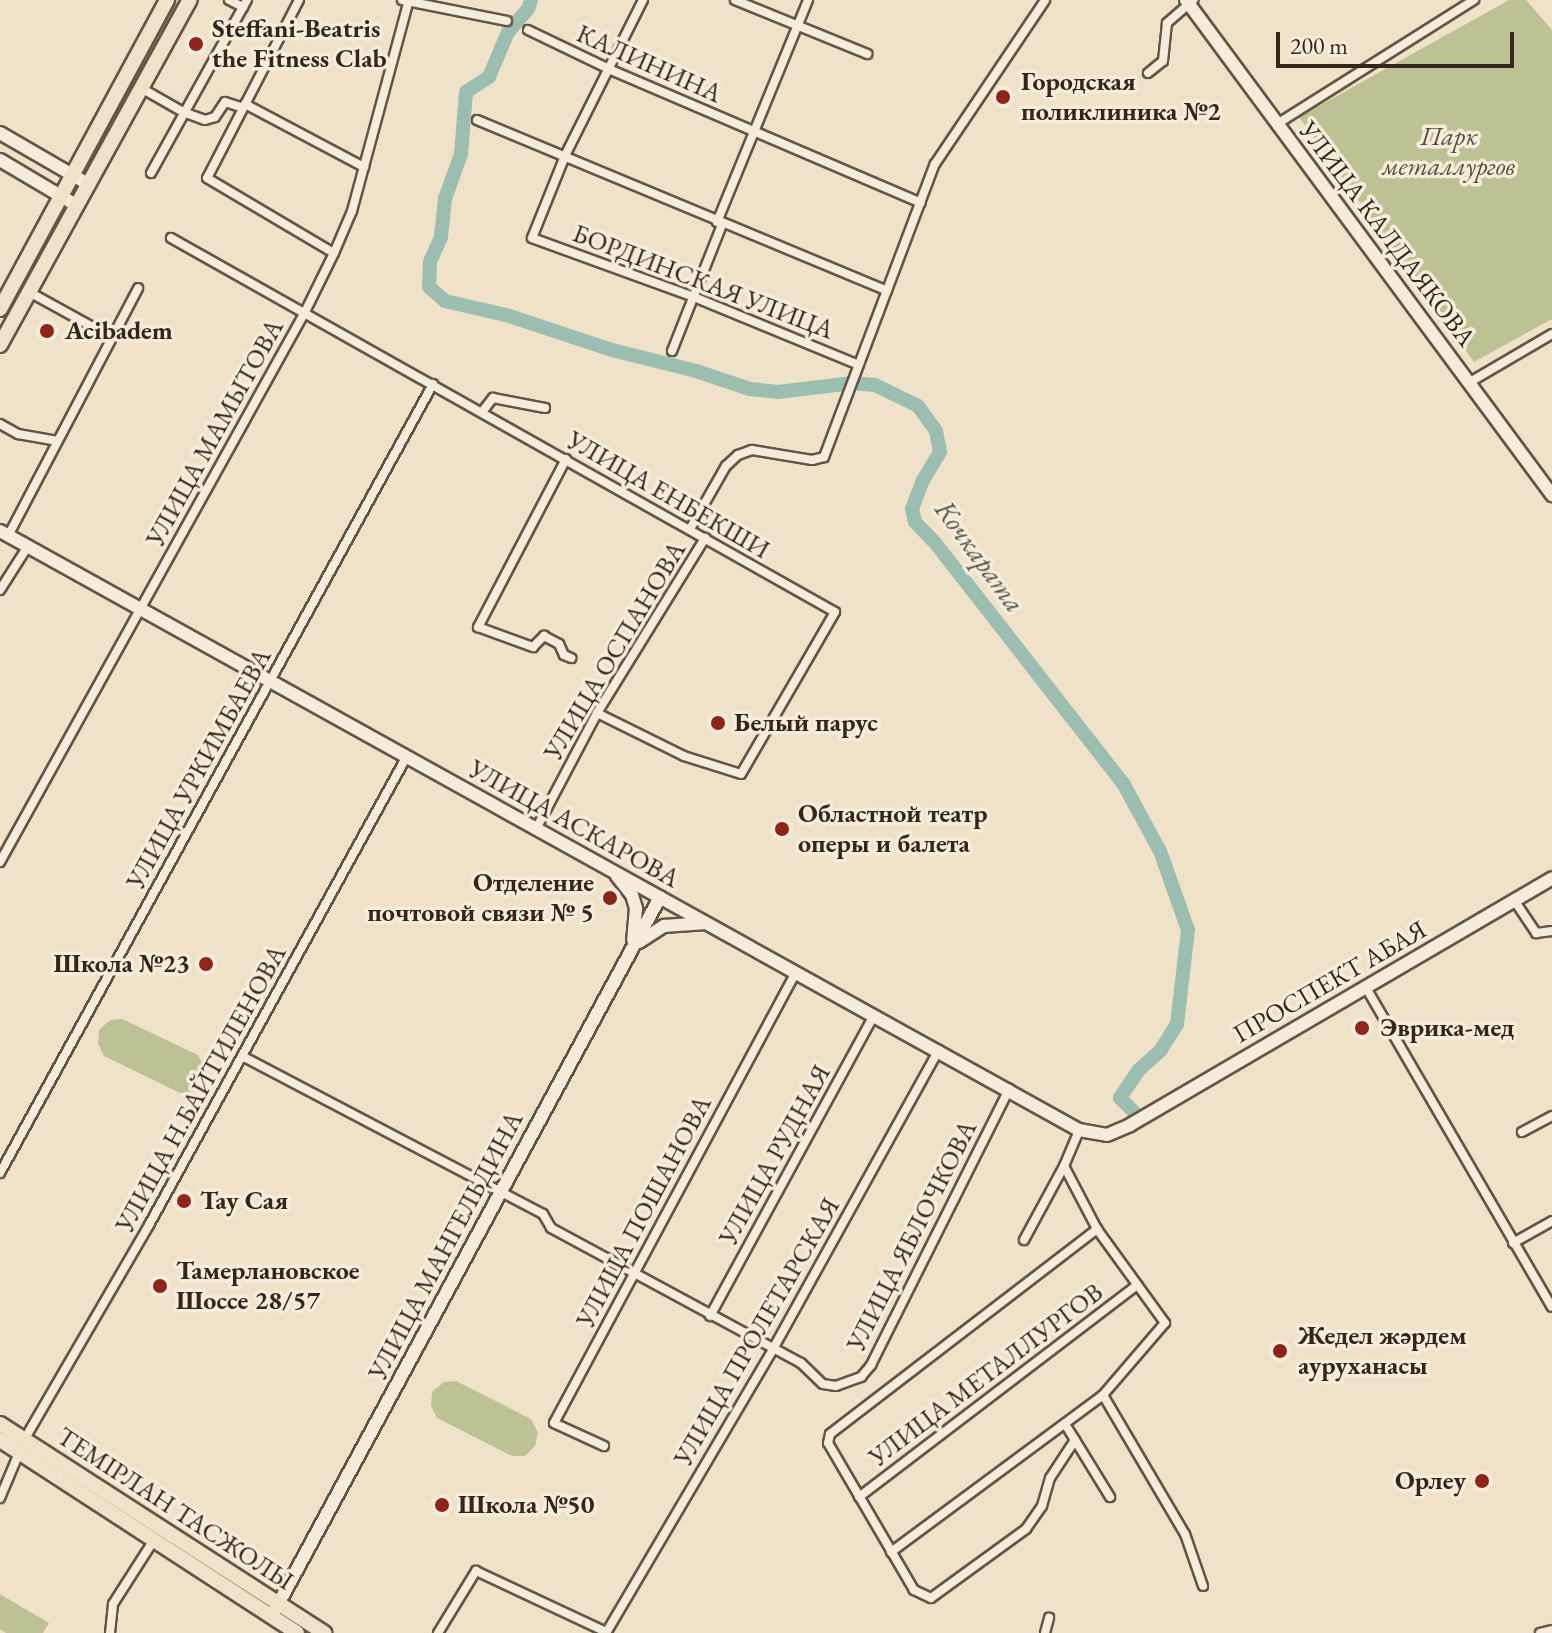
<!DOCTYPE html>
<meta charset="utf-8">
<style>
body{margin:0}
#map{position:relative;width:1552px;height:1633px;overflow:hidden;background:#f0e1c9;font-family:"EB Garamond",serif}
div>[style]{position:absolute}
[style*='--x']{left:calc(var(--x)*1px);top:calc(var(--y)*1px);width:calc(var(--w)*1px);rotate:calc(var(--a)*1deg)}
.green>*{inset:0;background:#bdc294}
.river>*{height:14px;margin:-7px;padding:0 7px;transform-origin:7px;border-radius:7px;background:#9bbeb1}
.roads{filter:drop-shadow(2px 0 #625546) drop-shadow(-2px 0 #625546) drop-shadow(0 2px #625546) drop-shadow(0 -2px #625546)}
.street>*{height:8px;margin:-4px;padding:0 4px;transform-origin:4px;border-radius:4px;background:#f5ecdc}
.secondary>*{height:12px;margin:-6px;padding:0 6px;transform-origin:6px;border-radius:6px;background:#f5ecdc}
.primary>*{height:14px;margin:-7px;padding:0 7px;transform-origin:7px;border-radius:7px;background:#f0e1c9}
.dots>*{width:22px;height:22px;translate:-50% -50%;box-sizing:border-box;border:4px solid #f5ecdc;border-radius:50%}
span{translate:-50% -50%;white-space:nowrap;text-align:center;line-height:1.15;-webkit-text-stroke:7px #f5ecdc;paint-order:stroke}
.poi-label{font-size:26px;color:#33261a;font-weight:700}
.left{translate:0 -50%;text-align:left}
.right{translate:-100% -50%;text-align:right}
.street-label{font-size:26px;color:#33261a}
.park-label{font-size:26px;color:#564d38;font-style:italic}
.water-label{font-size:28px;color:#525447;font-style:italic}
.scale{position:absolute;left:1276px;top:32px;width:238px;height:36px;box-sizing:border-box;border:4px solid #33261a;border-top:0;padding-left:10px;font-size:24px;line-height:28px;white-space:nowrap;color:#33261a;-webkit-text-stroke:6px #f5ecdc;paint-order:stroke}
</style>
<div id="map">
<div class="green">
<div style="clip-path:polygon(175px 0,182px 0,88px 171px,83px 169px)"></div>
<div style="clip-path:polygon(1509px 0,1526px 0,1552px 30px,1552px 319px,1474px 362px,1299px 117px)"></div>
<div style="clip-path:polygon(122px 1019px,198px 1055px,205px 1069px,202px 1082px,193px 1092px,180px 1093px,104px 1056px,98px 1044px,99px 1030px,110px 1020px)"></div>
<div style="clip-path:polygon(456px 1381px,531px 1419px,538px 1433px,535px 1446px,525px 1456px,512px 1456px,437px 1418px,431px 1406px,432px 1392px,444px 1382px)"></div>
<div style="clip-path:polygon(0 1594px,49px 1623px,43px 1633px,6px 1633px,0 1629px)"></div>
</div>
<div class="river">
<div style="--x:531;--y:0;--w:9;--a:108"></div>
<div style="--x:528;--y:9;--w:30;--a:131"></div>
<div style="--x:508;--y:32;--w:49;--a:112.9"></div>
<div style="--x:489;--y:77;--w:27;--a:147"></div>
<div style="--x:466;--y:92;--w:62;--a:94.6"></div>
<div style="--x:461;--y:154;--w:48;--a:109.6"></div>
<div style="--x:445;--y:199;--w:38;--a:96"></div>
<div style="--x:441;--y:237;--w:27;--a:114"></div>
<div style="--x:430;--y:262;--w:25;--a:92"></div>
<div style="--x:429;--y:287;--w:21;--a:41"></div>
<div style="--x:445;--y:301;--w:63;--a:12.9"></div>
<div style="--x:506;--y:315;--w:112;--a:18.3"></div>
<div style="--x:612;--y:350;--w:87;--a:14"></div>
<div style="--x:696;--y:371;--w:57;--a:18.4"></div>
<div style="--x:750;--y:389;--w:28;--a:6"></div>
<div style="--x:778;--y:392;--w:75;--a:-6.9"></div>
<div style="--x:852;--y:383;--w:23;--a:5"></div>
<div style="--x:875;--y:385;--w:48;--a:26"></div>
<div style="--x:918;--y:406;--w:31;--a:54"></div>
<div style="--x:936;--y:431;--w:21;--a:79"></div>
<div style="--x:940;--y:452;--w:33;--a:121"></div>
<div style="--x:923;--y:480;--w:31;--a:111"></div>
<div style="--x:912;--y:509;--w:13;--a:77"></div>
<div style="--x:915;--y:522;--w:30;--a:46"></div>
<div style="--x:936;--y:544;--w:306;--a:52"></div>
<div style="--x:1124;--y:785;--w:75;--a:61.4"></div>
<div style="--x:1160;--y:851;--w:84;--a:70.5"></div>
<div style="--x:1188;--y:930;--w:95;--a:96.7"></div>
<div style="--x:1177;--y:1024;--w:31;--a:122"></div>
<div style="--x:1161;--y:1050;--w:31;--a:138"></div>
<div style="--x:1138;--y:1071;--w:32;--a:124"></div>
<div style="--x:1120;--y:1098;--w:20;--a:45"></div>
</div>
<div class="roads">
<div class="street">
<div style="--x:229;--y:0;--w:16;--a:27"></div>
<div style="--x:299;--y:0;--w:200;--a:117.3"></div>
<div style="--x:207;--y:178;--w:147;--a:30.6"></div>
<div style="--x:402;--y:0;--w:107;--a:11.3"></div>
<div style="--x:643;--y:0;--w:174;--a:116.6"></div>
<div style="--x:565;--y:156;--w:88;--a:111.9"></div>
<div style="--x:532;--y:238;--w:172;--a:20"></div>
<div style="--x:694;--y:297;--w:178;--a:22.4"></div>
<div style="--x:735;--y:0;--w:143;--a:22.2"></div>
<div style="--x:528;--y:30;--w:92;--a:25.7"></div>
<div style="--x:611;--y:70;--w:337;--a:23.2"></div>
<div style="--x:1148;--y:73;--w:19;--a:-39"></div>
<div style="--x:1163;--y:61;--w:38;--a:-84"></div>
<div style="--x:1167;--y:23;--w:35;--a:-41"></div>
<div style="--x:141;--y:88;--w:48;--a:29.7"></div>
<div style="--x:183;--y:112;--w:23;--a:20"></div>
<div style="--x:205;--y:120;--w:10;--a:-17"></div>
<div style="--x:215;--y:117;--w:18;--a:-56"></div>
<div style="--x:225;--y:102;--w:19;--a:18"></div>
<div style="--x:245;--y:104;--w:135;--a:27.9"></div>
<div style="--x:477;--y:120;--w:444;--a:22.6"></div>
<div style="--x:1277;--y:124;--w:233;--a:-32.2"></div>
<div style="--x:151;--y:173;--w:198;--a:-61"></div>
<div style="--x:717;--y:222;--w:240;--a:-67.7"></div>
<div style="--x:171;--y:238;--w:762;--a:29.39"></div>
<div style="--x:835;--y:612;--w:187;--a:120.1"></div>
<div style="--x:741;--y:774;--w:60;--a:-162.5"></div>
<div style="--x:684;--y:756;--w:97;--a:-153.7"></div>
<div style="--x:29;--y:292;--w:94;--a:28.8"></div>
<div style="--x:672;--y:351;--w:136;--a:-68.4"></div>
<div style="--x:1470;--y:382;--w:95;--a:-30.3"></div>
<div style="--x:482;--y:412;--w:18;--a:-52"></div>
<div style="--x:493;--y:398;--w:53;--a:10.9"></div>
<div style="--x:0;--y:424;--w:21;--a:29"></div>
<div style="--x:18;--y:434;--w:39;--a:10"></div>
<div style="--x:566;--y:459;--w:190;--a:117.6"></div>
<div style="--x:478;--y:627;--w:59;--a:20"></div>
<div style="--x:533;--y:647;--w:16;--a:-45"></div>
<div style="--x:544;--y:636;--w:17;--a:28"></div>
<div style="--x:559;--y:644;--w:12;--a:66"></div>
<div style="--x:564;--y:655;--w:8;--a:23"></div>
<div style="--x:690;--y:529;--w:73;--a:-60.3"></div>
<div style="--x:726;--y:466;--w:16;--a:-43"></div>
<div style="--x:738;--y:455;--w:15;--a:-20"></div>
<div style="--x:752;--y:450;--w:61;--a:9.5"></div>
<div style="--x:812;--y:460;--w:12;--a:-14"></div>
<div style="--x:824;--y:457;--w:313;--a:-69.3"></div>
<div style="--x:935;--y:164;--w:197;--a:-56.1"></div>
<div style="--x:8;--y:536;--w:280;--a:-62.3"></div>
<div style="--x:0;--y:590;--w:52;--a:-57.5"></div>
<div style="--x:537;--y:827;--w:129;--a:-62.2"></div>
<div style="--x:597;--y:713;--w:206;--a:-58.3"></div>
<div style="--x:0;--y:862;--w:629;--a:-60.99"></div>
<div style="--x:305;--y:312;--w:66;--a:-63.8"></div>
<div style="--x:334;--y:253;--w:46;--a:-66.8"></div>
<div style="--x:352;--y:211;--w:219;--a:-74.9"></div>
<div style="--x:1514;--y:900;--w:40;--a:56"></div>
<div style="--x:1536;--y:933;--w:16;--a:-7"></div>
<div style="--x:1365;--y:986;--w:371;--a:59.8"></div>
<div style="--x:242;--y:1056;--w:340;--a:27.7"></div>
<div style="--x:543;--y:1214;--w:16;--a:60"></div>
<div style="--x:551;--y:1228;--w:284;--a:28.4"></div>
<div style="--x:801;--y:1363;--w:30;--a:44"></div>
<div style="--x:823;--y:1384;--w:13;--a:9"></div>
<div style="--x:836;--y:1386;--w:27;--a:-20"></div>
<div style="--x:861;--y:1377;--w:16;--a:-50"></div>
<div style="--x:871;--y:1365;--w:309;--a:-63.4"></div>
<div style="--x:1522;--y:1132;--w:34;--a:-28"></div>
<div style="--x:0;--y:1173;--w:900;--a:-61.24"></div>
<div style="--x:1024;--y:1240;--w:84;--a:-61.6"></div>
<div style="--x:1513;--y:1243;--w:45;--a:-29.4"></div>
<div style="--x:710;--y:1316;--w:343;--a:-61.4"></div>
<div style="--x:1103;--y:1395;--w:161;--a:59.5"></div>
<div style="--x:1185;--y:1534;--w:55;--a:70.9"></div>
<div style="--x:1065;--y:1424;--w:19;--a:58"></div>
<div style="--x:1075;--y:1440;--w:45;--a:123.3"></div>
<div style="--x:1050;--y:1478;--w:29;--a:106"></div>
<div style="--x:1042;--y:1506;--w:28;--a:125"></div>
<div style="--x:1026;--y:1529;--w:117;--a:144"></div>
<div style="--x:931;--y:1598;--w:19;--a:-155"></div>
<div style="--x:914;--y:1590;--w:170;--a:-120.3"></div>
<div style="--x:828;--y:1443;--w:9;--a:-77"></div>
<div style="--x:830;--y:1434;--w:337;--a:-37.5"></div>
<div style="--x:24;--y:1440;--w:249;--a:-59.8"></div>
<div style="--x:149;--y:1225;--w:535;--a:-61.18"></div>
<div style="--x:1075;--y:1440;--w:67;--a:58.4"></div>
<div style="--x:604;--y:1446;--w:55;--a:-155.3"></div>
<div style="--x:554;--y:1423;--w:512;--a:-61.78"></div>
<div style="--x:859;--y:1497;--w:350;--a:-37.3"></div>
<div style="--x:0;--y:1498;--w:49;--a:-67.1"></div>
<div style="--x:891;--y:1552;--w:264;--a:-36.5"></div>
<div style="--x:1103;--y:1395;--w:95;--a:-49.3"></div>
<div style="--x:1165;--y:1323;--w:116;--a:-125.9"></div>
<div style="--x:1097;--y:1229;--w:71;--a:-117.6"></div>
<div style="--x:1064;--y:1166;--w:39;--a:-67"></div>
<div style="--x:110;--y:1633;--w:29;--a:-84"></div>
<div style="--x:113;--y:1604;--w:76;--a:-57.4"></div>
<div style="--x:438;--y:1633;--w:73;--a:-58.5"></div>
<div style="--x:476;--y:1571;--w:144;--a:25.1"></div>
<div style="--x:606;--y:1633;--w:329;--a:-59.5"></div>
<div style="--x:773;--y:1349;--w:342;--a:-61"></div>
<div style="--x:1045;--y:1633;--w:16;--a:-75"></div>
<div style="--x:1540;--y:1633;--w:12;--a:-14"></div>
</div>
<div class="secondary">
<div style="--x:1186;--y:0;--w:616;--a:53.52"></div>
<div style="--x:0;--y:133;--w:102;--a:30.1"></div>
<div style="--x:0;--y:160;--w:88;--a:30.6"></div>
<div style="--x:0;--y:531;--w:1234;--a:29.04"></div>
<div style="--x:1079;--y:1130;--w:28;--a:10"></div>
<div style="--x:1107;--y:1135;--w:25;--a:-23"></div>
<div style="--x:1130;--y:1125;--w:489;--a:-30.3"></div>
<div style="--x:617;--y:876;--w:24;--a:52"></div>
<div style="--x:632;--y:895;--w:14;--a:73"></div>
<div style="--x:636;--y:908;--w:32;--a:95"></div>
<div style="--x:639;--y:942;--w:30;--a:-33"></div>
<div style="--x:664;--y:926;--w:39;--a:-4"></div>
<div style="--x:275;--y:1610;--w:810;--a:-61.63"></div>
</div>
<div class="primary">
<div style="--x:0;--y:309;--w:351;--a:-61.6"></div>
<div style="--x:0;--y:345;--w:394;--a:-61.2"></div>
<div style="--x:0;--y:1424;--w:386;--a:32.8"></div>
<div style="--x:0;--y:1440;--w:354;--a:33"></div>
</div>
</div>
<div class="dots">
<div style="left:196px;top:44px;background:#8f2418"></div>
<div style="left:1003px;top:97px;background:#8f2418"></div>
<div style="left:47px;top:331px;background:#8f2418"></div>
<div style="left:718px;top:723px;background:#8f2418"></div>
<div style="left:782px;top:829px;background:#8f2418"></div>
<div style="left:610px;top:898px;background:#8f2418"></div>
<div style="left:206px;top:964px;background:#8f2418"></div>
<div style="left:1362px;top:1028px;background:#8f2418"></div>
<div style="left:184px;top:1201px;background:#8f2418"></div>
<div style="left:160px;top:1286px;background:#8f2418"></div>
<div style="left:1280px;top:1351px;background:#8f2418"></div>
<div style="left:1482px;top:1481px;background:#8f2418"></div>
<div style="left:442px;top:1505px;background:#8f2418"></div>
</div>
<div class="poi-label">
<span class="left" style="left:212px;top:44px">Steffani-Beatris<br>the Fitness Clab</span>
<span class="left" style="left:1021px;top:97px">Городская<br>поликлиника №2</span>
<span class="left" style="left:65px;top:331px">Acibadem</span>
<span class="left" style="left:734px;top:723px">Белый парус</span>
<span class="left" style="left:798px;top:829px">Областной театр<br>оперы и балета</span>
<span class="right" style="left:594px;top:898px">Отделение<br>почтовой связи № 5</span>
<span class="right" style="left:190px;top:964px">Школа №23</span>
<span class="left" style="left:1380px;top:1028px">Эврика-мед</span>
<span class="left" style="left:200px;top:1201px">Тау Сая</span>
<span class="left" style="left:176px;top:1286px">Тамерлановское<br>Шоссе 28/57</span>
<span class="left" style="left:1298px;top:1351px">Жедел жәрдем<br>ауруханасы</span>
<span class="right" style="left:1466px;top:1481px">Орлеу</span>
<span class="left" style="left:458px;top:1505px">Школа №50</span>
</div>
<div class="street-label">
<span style="left:649px;top:64px;rotate:24deg">КАЛИНИНА</span>
<span style="left:1387px;top:234px;rotate:53deg">УЛИЦА КАЛДАЯКОВА</span>
<span style="left:703px;top:282px;rotate:21deg">БОРДИНСКАЯ УЛИЦА</span>
<span style="left:215px;top:433px;rotate:-61deg">УЛИЦА МАМЫТОВА</span>
<span style="left:668px;top:495px;rotate:30deg">УЛИЦА ЕНБЕКШИ</span>
<span style="left:615px;top:651px;rotate:-59deg">УЛИЦА ОСПАНОВА</span>
<span style="left:199px;top:769px;rotate:-61deg">УЛИЦА УРКИМБАЕВА</span>
<span style="left:574px;top:824px;rotate:29deg">УЛИЦА АСКАРОВА</span>
<span style="left:1330px;top:982px;rotate:-30deg">ПРОСПЕКТ АБАЯ</span>
<span style="left:201px;top:1089px;rotate:-61deg">УЛИЦА Н.БАЙТИЛЕНОВА</span>
<span style="left:775px;top:1155px;rotate:-61deg">УЛИЦА РУДНАЯ</span>
<span style="left:644px;top:1212px;rotate:-62deg">УЛИЦА ПОШАНОВА</span>
<span style="left:912px;top:1236px;rotate:-63deg">УЛИЦА ЯБЛОЧКОВА</span>
<span style="left:446px;top:1246px;rotate:-62deg">УЛИЦА МАНГЕЛЬДИНА</span>
<span style="left:757px;top:1332px;rotate:-60deg">УЛИЦА ПРОЛЕТАРСКАЯ</span>
<span style="left:986px;top:1375px;rotate:-37deg">УЛИЦА МЕТАЛЛУРГОВ</span>
<span style="left:175px;top:1509px;rotate:33deg">ТЕМІРЛАН ТАСЖОЛЫ</span>
</div>
<div class="park-label">
<span style="left:1449px;top:152px">Парк<br>металлургов</span>
</div>
<div class="water-label">
<span style="left:980px;top:556px;rotate:54deg">Кочкарата</span>
</div>
<div class="scale">200 m</div>
</div>
